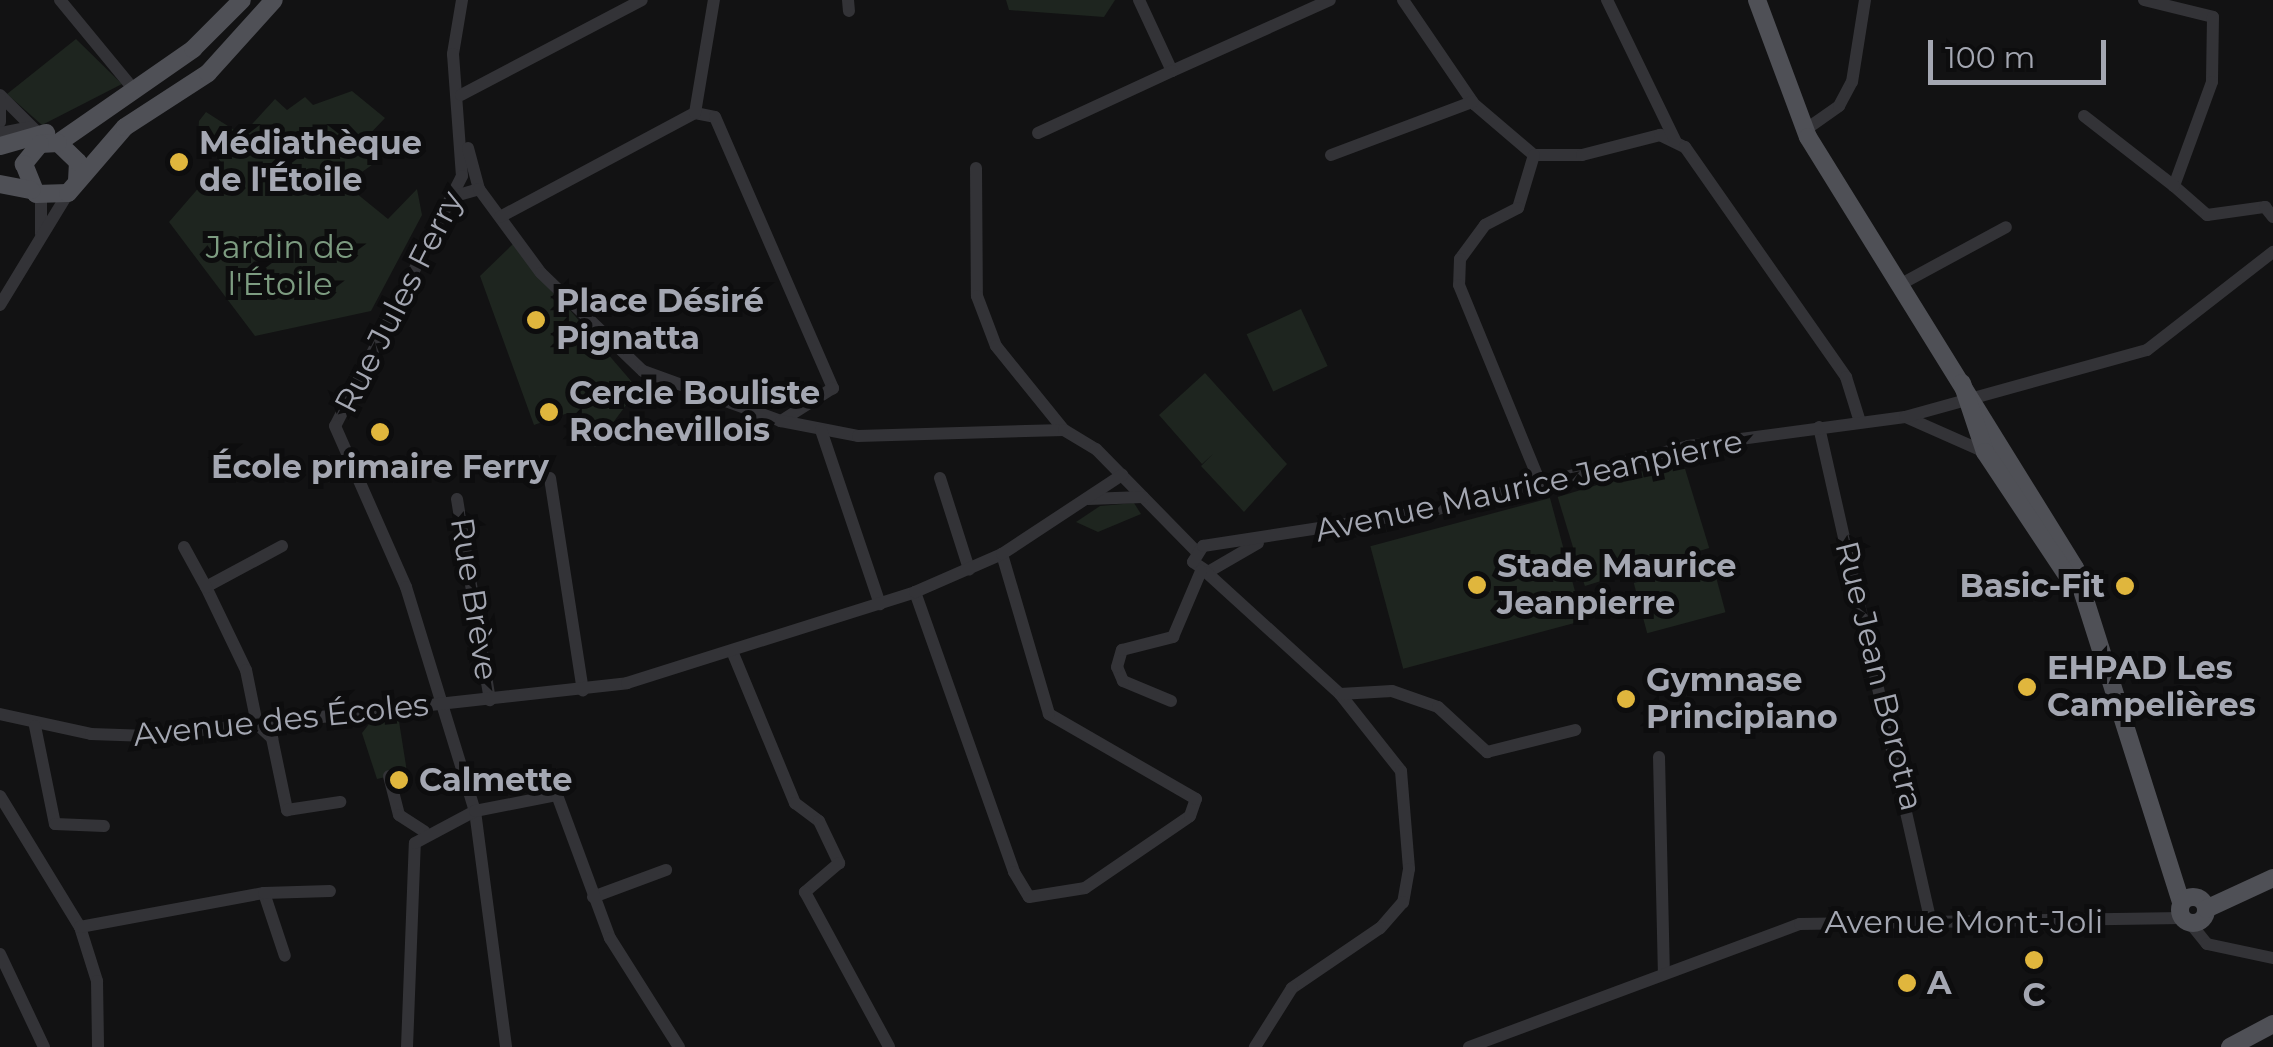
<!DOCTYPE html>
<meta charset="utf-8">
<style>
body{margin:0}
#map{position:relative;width:2273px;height:1047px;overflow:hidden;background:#121213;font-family:Montserrat,sans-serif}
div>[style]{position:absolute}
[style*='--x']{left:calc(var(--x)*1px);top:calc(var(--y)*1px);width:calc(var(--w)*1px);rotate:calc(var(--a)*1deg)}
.green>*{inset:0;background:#1e251f;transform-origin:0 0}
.minor>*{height:12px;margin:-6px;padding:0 6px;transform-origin:6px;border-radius:6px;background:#333337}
.major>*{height:18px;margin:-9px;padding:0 9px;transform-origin:9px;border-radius:9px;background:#4f5056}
.major>.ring{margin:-9px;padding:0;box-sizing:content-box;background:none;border:18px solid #4f5056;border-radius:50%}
.dots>*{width:28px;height:28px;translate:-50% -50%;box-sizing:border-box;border:5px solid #0d0d0e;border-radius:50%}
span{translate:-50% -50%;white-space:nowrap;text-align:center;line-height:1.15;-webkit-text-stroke:10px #0d0d0e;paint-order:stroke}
.poi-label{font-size:32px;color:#a4a7b2;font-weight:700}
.left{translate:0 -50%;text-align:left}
.right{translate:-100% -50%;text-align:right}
.park-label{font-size:32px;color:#7d9c81}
.street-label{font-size:32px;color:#a4a7b2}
.scale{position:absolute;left:1928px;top:40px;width:178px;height:45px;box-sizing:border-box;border:5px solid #a4a7b2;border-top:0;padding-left:12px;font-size:30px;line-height:35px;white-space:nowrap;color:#a4a7b2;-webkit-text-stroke:8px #0d0d0e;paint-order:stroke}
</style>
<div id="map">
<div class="green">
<div style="clip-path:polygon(1006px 0,1115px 0,1104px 17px,1009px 10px)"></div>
<div style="clip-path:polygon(76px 39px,122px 84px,42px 125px,7px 94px)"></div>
<div style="clip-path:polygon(352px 91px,385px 118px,365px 139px,383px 157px,355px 177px,356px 193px,388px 219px,417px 189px,422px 215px,371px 311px,255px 336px,169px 222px,221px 162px,198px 134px,199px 121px,206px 112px,242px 135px,275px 99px,287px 110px,305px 97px,313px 105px)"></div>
<div style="clip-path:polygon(513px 244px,638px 389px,595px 447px,568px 413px,534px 425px,480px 276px)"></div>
<div style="left:1301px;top:309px;width:63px;height:60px;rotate:65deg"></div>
<div style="clip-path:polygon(1205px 373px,1287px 464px,1244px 512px,1201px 466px,1213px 454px,1202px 464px,1159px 415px)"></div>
<div style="left:1682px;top:459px;width:93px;height:130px;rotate:73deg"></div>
<div style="left:1550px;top:498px;width:127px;height:186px;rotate:75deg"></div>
<div style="clip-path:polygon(1134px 503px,1141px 514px,1098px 532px,1076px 522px,1100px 506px)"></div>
<div style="left:1712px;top:562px;width:52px;height:81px;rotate:75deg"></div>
<div style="clip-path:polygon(398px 715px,407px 772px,377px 779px,362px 733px,372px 720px)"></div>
</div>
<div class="minor">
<div style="--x:60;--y:0;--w:118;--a:50.5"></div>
<div style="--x:462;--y:0;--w:55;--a:99.5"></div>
<div style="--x:453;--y:54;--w:122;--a:85.8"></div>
<div style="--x:462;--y:176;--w:280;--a:116.9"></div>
<div style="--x:335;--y:426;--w:176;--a:66.2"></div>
<div style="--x:406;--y:587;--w:234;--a:72.9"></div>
<div style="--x:475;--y:811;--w:238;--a:82.5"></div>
<div style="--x:848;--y:0;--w:11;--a:85"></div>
<div style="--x:1139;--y:0;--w:78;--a:65.1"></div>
<div style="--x:1172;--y:71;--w:173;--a:-24.2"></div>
<div style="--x:1403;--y:0;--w:126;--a:55.7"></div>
<div style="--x:1474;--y:104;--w:79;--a:40.4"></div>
<div style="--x:1534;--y:155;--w:48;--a:0"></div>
<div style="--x:1582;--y:155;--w:81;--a:-14.4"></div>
<div style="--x:1660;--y:135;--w:28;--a:26"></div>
<div style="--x:1685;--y:147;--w:281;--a:55"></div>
<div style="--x:1846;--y:377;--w:47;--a:72.7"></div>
<div style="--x:1607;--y:0;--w:156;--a:64.1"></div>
<div style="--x:2144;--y:0;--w:71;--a:13.8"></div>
<div style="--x:2213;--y:17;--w:65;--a:90.9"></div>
<div style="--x:2212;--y:82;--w:111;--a:110.1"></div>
<div style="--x:2174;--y:186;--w:44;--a:41.3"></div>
<div style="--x:2207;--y:215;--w:59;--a:-7.9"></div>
<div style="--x:2265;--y:207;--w:13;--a:51"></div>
<div style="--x:0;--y:95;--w:57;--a:45"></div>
<div style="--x:461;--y:95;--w:204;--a:-27.7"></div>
<div style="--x:0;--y:99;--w:23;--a:90"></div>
<div style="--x:695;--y:113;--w:20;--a:11"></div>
<div style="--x:715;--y:117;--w:296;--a:66.5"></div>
<div style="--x:833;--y:388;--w:62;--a:147.6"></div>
<div style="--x:2084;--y:116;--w:114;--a:37.9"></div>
<div style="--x:1805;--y:130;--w:42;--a:-35.2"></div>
<div style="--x:1839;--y:106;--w:27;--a:-62"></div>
<div style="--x:1852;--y:82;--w:83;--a:-81"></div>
<div style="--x:0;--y:133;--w:32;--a:-11"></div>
<div style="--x:1038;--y:133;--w:148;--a:-24.8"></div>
<div style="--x:468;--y:148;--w:42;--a:75"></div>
<div style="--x:1331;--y:155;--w:151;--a:-20.6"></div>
<div style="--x:1534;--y:155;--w:55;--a:106.8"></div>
<div style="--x:1518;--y:208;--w:37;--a:153"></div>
<div style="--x:1485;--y:225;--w:42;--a:126.3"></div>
<div style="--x:1460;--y:259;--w:26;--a:92"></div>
<div style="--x:1459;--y:285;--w:211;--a:67.7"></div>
<div style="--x:976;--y:168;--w:128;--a:89.6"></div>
<div style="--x:977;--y:296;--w:53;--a:69.2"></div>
<div style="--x:996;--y:346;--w:108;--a:51"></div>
<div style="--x:455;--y:196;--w:25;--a:-16"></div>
<div style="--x:479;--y:189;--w:104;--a:53.6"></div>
<div style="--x:541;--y:273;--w:141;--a:43.9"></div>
<div style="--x:643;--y:371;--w:147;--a:19.9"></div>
<div style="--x:781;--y:421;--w:78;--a:11"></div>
<div style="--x:858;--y:436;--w:206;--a:-1.7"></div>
<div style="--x:1064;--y:430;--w:37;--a:31"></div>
<div style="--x:1096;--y:449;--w:143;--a:45.6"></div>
<div style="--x:41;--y:197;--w:37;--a:90"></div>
<div style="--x:500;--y:217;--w:221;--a:-28.1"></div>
<div style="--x:695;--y:113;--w:115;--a:-80.5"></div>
<div style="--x:1903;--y:283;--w:117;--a:-28.5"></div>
<div style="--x:0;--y:305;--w:131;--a:-58.7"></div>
<div style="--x:1908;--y:418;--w:84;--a:23.8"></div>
<div style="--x:1819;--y:427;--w:513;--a:77.27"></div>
<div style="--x:821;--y:430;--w:184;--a:71.3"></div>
<div style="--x:550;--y:478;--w:215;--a:81.2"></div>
<div style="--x:940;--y:478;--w:96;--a:72.3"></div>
<div style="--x:457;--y:499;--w:204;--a:80.7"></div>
<div style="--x:1088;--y:499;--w:55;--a:-2.1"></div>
<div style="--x:1258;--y:543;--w:58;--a:149.9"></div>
<div style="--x:1208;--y:572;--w:18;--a:-146"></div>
<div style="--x:1193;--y:562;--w:19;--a:-58"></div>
<div style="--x:1203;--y:546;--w:230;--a:-8.8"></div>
<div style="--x:1430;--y:511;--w:266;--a:-14.1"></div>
<div style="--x:1688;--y:446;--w:219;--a:-7.6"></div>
<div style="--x:1905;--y:417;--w:251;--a:-15.5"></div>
<div style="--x:2147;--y:350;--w:160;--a:-37.9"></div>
<div style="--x:282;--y:546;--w:86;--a:151.7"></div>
<div style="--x:206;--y:587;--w:92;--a:64.3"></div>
<div style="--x:246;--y:670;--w:55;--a:78.5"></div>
<div style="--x:257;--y:724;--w:21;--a:43"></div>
<div style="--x:272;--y:738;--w:74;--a:78.2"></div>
<div style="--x:287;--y:810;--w:54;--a:-8.6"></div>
<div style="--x:184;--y:547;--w:46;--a:61.2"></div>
<div style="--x:1206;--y:572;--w:181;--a:42.3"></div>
<div style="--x:1340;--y:694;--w:98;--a:51.6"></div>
<div style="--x:1401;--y:771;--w:98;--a:85.3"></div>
<div style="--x:1409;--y:869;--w:34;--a:100"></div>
<div style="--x:1403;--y:902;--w:35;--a:131"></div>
<div style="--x:1380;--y:928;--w:107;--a:145.7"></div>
<div style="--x:1292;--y:988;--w:70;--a:122.1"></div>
<div style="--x:915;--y:592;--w:297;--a:70.5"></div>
<div style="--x:1014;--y:872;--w:29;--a:59"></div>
<div style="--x:1029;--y:897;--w:57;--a:-9.1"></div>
<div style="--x:1085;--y:888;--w:127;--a:-34.4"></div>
<div style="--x:1190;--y:816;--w:18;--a:-71"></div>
<div style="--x:1196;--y:799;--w:170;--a:-150"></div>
<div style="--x:1049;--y:714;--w:167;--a:-106.4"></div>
<div style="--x:732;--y:651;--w:165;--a:67.5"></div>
<div style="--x:795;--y:803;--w:30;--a:37"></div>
<div style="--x:819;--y:821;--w:47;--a:64.5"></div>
<div style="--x:839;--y:863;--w:45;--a:139.5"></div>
<div style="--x:805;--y:892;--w:176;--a:61.5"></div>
<div style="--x:1340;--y:694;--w:52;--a:-3.3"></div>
<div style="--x:1392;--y:691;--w:49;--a:19.2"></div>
<div style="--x:1438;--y:707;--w:67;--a:42.6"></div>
<div style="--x:1487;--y:752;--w:91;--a:-14"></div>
<div style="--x:1171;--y:701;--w:52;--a:-157.4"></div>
<div style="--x:1123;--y:681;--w:15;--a:-113"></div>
<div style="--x:1117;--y:667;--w:18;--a:-74"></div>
<div style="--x:1122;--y:650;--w:53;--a:-14.3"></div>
<div style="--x:1173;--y:637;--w:72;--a:-67"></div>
<div style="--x:0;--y:714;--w:93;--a:12.4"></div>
<div style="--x:91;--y:734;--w:58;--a:2"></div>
<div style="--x:149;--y:736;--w:481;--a:-6.3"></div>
<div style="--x:627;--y:683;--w:302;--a:-17.5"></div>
<div style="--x:915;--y:592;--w:95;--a:-23.6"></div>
<div style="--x:1002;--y:554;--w:144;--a:-33.4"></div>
<div style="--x:35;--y:726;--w:100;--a:78.5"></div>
<div style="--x:55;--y:824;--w:49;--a:2.3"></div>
<div style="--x:1659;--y:757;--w:213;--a:88.7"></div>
<div style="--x:389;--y:776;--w:40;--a:75.6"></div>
<div style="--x:399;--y:815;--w:30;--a:33"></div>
<div style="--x:0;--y:796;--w:153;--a:58.6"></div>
<div style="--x:80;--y:927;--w:57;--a:72.5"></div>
<div style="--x:97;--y:981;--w:66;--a:89.1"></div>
<div style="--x:264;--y:893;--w:66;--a:71.6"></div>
<div style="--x:593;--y:897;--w:78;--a:-20.3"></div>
<div style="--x:2190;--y:923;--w:27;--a:51"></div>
<div style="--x:2207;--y:944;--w:67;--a:12"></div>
<div style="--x:80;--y:927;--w:187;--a:-10.5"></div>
<div style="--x:264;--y:893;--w:66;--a:-1.7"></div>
<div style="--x:0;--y:954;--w:103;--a:64.7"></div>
<div style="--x:407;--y:1047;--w:204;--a:-87.8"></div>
<div style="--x:415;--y:843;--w:68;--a:-28.1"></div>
<div style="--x:475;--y:811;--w:84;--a:-11"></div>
<div style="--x:557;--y:795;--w:153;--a:69.7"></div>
<div style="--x:610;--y:938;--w:129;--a:57.7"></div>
<div style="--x:1469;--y:1047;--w:353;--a:-20.4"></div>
<div style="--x:1800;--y:924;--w:382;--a:-0.9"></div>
</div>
<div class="major">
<div style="--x:1757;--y:0;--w:146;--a:69.6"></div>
<div style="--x:1808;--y:137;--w:507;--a:58.22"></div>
<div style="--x:2075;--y:568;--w:351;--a:72.4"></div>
<div style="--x:58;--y:143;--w:165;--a:-34.8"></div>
<div style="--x:193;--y:49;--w:69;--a:-45"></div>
<div style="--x:0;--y:146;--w:48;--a:-15.8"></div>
<div style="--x:77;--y:181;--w:19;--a:-87"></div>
<div style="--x:78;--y:162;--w:28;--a:-136"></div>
<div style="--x:58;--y:143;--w:18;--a:177"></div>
<div style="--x:40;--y:144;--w:26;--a:129"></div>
<div style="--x:24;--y:164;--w:32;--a:68"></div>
<div style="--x:36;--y:194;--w:32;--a:-2"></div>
<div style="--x:68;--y:193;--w:87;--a:-49.2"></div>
<div style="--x:125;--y:127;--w:99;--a:-33"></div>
<div style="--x:208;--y:73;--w:98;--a:-47.9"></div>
<div style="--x:0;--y:184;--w:32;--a:11"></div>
<div style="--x:1962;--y:383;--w:73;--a:71.6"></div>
<div style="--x:1985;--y:452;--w:146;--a:56.4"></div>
<div class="ring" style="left:2180px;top:897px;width:8px;height:8px"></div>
<div style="--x:2206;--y:909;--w:74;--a:-24.8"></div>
<div style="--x:2230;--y:1047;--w:49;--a:-28.1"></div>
</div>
<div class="dots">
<div style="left:179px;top:162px;background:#e0b63d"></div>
<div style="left:536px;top:320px;background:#e0b63d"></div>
<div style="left:549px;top:412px;background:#e0b63d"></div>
<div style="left:380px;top:432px;background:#e0b63d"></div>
<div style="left:1477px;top:585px;background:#e0b63d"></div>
<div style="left:2125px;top:586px;background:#e0b63d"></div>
<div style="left:2027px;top:687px;background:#e0b63d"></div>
<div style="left:1626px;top:699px;background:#e0b63d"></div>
<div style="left:399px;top:780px;background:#e0b63d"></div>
<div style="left:2034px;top:960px;background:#e0b63d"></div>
<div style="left:1907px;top:983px;background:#e0b63d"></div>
</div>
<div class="poi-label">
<span class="left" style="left:199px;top:162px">Médiathèque<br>de l'Étoile</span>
<span class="left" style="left:556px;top:320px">Place Désiré<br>Pignatta</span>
<span class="left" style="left:569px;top:412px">Cercle Bouliste<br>Rochevillois</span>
<span style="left:380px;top:467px">École primaire Ferry</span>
<span class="left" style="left:1497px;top:585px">Stade Maurice<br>Jeanpierre</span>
<span class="right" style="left:2105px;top:586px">Basic-Fit</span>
<span class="left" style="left:2047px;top:687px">EHPAD Les<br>Campelières</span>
<span class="left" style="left:1646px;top:699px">Gymnase<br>Principiano</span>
<span class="left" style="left:419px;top:780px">Calmette</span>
<span class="left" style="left:1927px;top:983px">A</span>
<span style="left:2034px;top:995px">C</span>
</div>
<div class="park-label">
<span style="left:280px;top:266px">Jardin de<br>l'Étoile</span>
</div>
<div class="street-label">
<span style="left:399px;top:302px;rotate:-63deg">Rue Jules Ferry</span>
<span style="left:1529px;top:486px;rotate:-12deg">Avenue Maurice Jeanpierre</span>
<span style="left:474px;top:599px;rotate:81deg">Rue Brève</span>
<span style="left:1879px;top:676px;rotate:76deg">Rue Jean Borotra</span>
<span style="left:281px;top:720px;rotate:-6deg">Avenue des Écoles</span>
<span style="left:1964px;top:922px">Avenue Mont-Joli</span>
</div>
<div class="scale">100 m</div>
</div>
